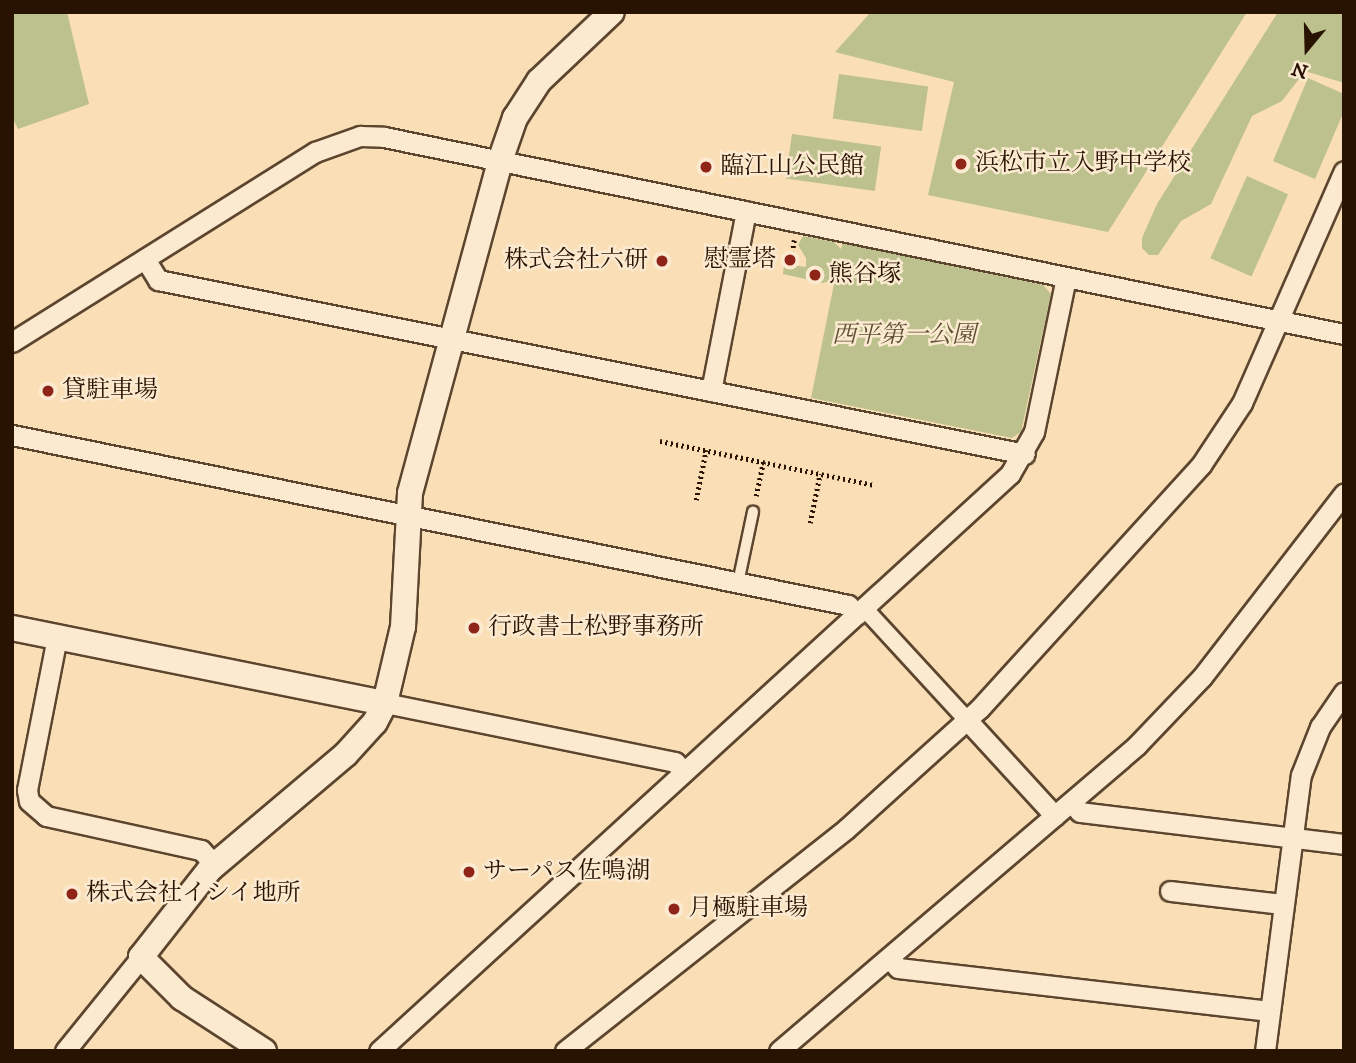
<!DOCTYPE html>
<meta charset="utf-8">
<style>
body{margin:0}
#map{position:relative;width:1356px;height:1063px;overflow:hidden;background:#f9deb6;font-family:"IM FELL DW Pica","Noto Serif JP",serif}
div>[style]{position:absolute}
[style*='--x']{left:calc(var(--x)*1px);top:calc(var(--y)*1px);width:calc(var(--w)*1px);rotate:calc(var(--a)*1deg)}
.green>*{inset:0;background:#bcc18e;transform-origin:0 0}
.path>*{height:4.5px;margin-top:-2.25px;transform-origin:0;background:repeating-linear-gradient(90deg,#281201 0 2px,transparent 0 5.5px)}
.roads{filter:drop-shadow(2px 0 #5c452e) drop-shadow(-2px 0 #5c452e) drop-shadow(0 2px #5c452e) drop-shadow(0 -2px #5c452e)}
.service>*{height:10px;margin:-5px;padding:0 5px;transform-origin:5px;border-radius:5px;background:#fbead0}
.pedestrian>*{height:16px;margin:-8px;padding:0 8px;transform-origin:8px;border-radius:8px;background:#fbead0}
.minor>*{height:19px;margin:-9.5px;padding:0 9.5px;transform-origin:9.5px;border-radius:9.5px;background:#fbead0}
.tertiary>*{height:24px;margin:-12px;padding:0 12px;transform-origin:12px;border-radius:12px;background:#fbead0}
.dots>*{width:19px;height:19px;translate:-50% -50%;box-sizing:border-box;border:4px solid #fbead0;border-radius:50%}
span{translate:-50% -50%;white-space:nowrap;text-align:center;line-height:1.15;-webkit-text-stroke:5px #fbead0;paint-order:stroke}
.poi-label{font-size:24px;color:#281201}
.left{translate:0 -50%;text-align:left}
.right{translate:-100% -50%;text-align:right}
.park-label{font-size:24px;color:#5c4f32;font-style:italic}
.frame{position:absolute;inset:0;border:14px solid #281201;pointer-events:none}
.north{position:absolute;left:1272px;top:14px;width:70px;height:70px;-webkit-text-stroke:5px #fbead0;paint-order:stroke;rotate:199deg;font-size:19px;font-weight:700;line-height:28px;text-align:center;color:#281201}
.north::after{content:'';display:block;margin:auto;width:24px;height:32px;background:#281201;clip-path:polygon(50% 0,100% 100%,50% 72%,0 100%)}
</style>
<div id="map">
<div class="green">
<div style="clip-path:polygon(12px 12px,67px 12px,89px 104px,18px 129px,12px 117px)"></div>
<div style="clip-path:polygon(871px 12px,1247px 12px,1108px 232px,928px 195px,954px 82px,835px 52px)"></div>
<div style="clip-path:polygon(1278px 12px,1344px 12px,1344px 83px,1305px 71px,1282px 101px,1252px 116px,1211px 204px,1181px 221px,1158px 255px,1149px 255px,1142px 248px,1142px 238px,1157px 204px)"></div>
<div style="left:839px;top:74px;width:90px;height:45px;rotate:8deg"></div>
<div style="clip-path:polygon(1308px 78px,1344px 94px,1344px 111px,1315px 179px,1273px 161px)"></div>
<div style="left:792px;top:134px;width:90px;height:45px;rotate:8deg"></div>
<div style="left:1247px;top:176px;width:45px;height:90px;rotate:24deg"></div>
<div style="clip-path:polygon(803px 236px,834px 242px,841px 249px,843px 243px,1043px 285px,1051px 294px,1021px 432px,1012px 438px,811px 398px,835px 279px,823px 283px,783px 274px,784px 264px,806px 267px,806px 258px,798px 245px)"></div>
</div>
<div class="path">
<div style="--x:792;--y:253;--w:13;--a:-81"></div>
<div style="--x:660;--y:441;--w:218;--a:11.6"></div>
<div style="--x:756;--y:496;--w:35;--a:-78"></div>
<div style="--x:696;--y:500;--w:51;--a:-78.7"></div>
<div style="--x:810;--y:523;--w:50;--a:-78.5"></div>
</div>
<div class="roads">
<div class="service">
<div style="--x:738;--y:583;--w:73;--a:-78.1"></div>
</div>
<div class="pedestrian">
<div style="--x:864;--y:608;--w:152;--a:47.4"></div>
</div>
<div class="minor">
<div style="--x:145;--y:259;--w:25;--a:58"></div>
<div style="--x:158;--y:280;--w:884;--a:11.35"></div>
<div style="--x:12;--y:342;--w:358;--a:-32.1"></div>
<div style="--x:315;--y:152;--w:48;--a:-19.6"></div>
<div style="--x:360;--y:136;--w:24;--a:2"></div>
<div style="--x:384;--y:137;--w:980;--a:11.6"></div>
<div style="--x:711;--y:391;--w:183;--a:-79"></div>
<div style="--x:12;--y:435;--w:853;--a:11.49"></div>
<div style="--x:848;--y:605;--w:13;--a:45"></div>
<div style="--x:57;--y:637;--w:156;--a:101.1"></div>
<div style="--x:27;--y:790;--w:11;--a:80"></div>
<div style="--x:29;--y:801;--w:23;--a:41"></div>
<div style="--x:46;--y:816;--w:159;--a:12.4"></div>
<div style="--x:201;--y:850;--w:21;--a:47"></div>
<div style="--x:385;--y:703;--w:296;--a:11.5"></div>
<div style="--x:675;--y:762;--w:13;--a:48"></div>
<div style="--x:967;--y:720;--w:130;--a:47.5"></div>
<div style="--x:1071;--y:802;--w:13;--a:48"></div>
<div style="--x:1080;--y:812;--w:266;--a:6.9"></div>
<div style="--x:1170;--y:891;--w:114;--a:6.6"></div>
<div style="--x:889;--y:958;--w:13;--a:48"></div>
<div style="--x:898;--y:968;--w:374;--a:6.6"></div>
<div style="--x:65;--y:1051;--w:121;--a:-51"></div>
<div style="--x:379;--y:1051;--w:855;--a:-42.44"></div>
<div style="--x:1010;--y:474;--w:48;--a:-60.3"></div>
<div style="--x:1034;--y:432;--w:158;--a:-78.3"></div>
<div style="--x:565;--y:1051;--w:358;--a:-38.3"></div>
<div style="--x:846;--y:829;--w:179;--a:-42.1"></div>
<div style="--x:979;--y:709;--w:330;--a:-47.7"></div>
<div style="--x:1201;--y:465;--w:74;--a:-56.5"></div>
<div style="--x:1242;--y:403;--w:253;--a:-66.3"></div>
<div style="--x:779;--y:1051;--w:471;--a:-40.5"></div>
<div style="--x:1137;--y:745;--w:94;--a:-46.3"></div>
<div style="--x:1202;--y:677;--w:232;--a:-52.3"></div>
<div style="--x:1265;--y:1051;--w:278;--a:-82.6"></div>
<div style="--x:1301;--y:775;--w:52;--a:-68.4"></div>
<div style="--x:1320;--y:727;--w:42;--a:-55.6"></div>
</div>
<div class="tertiary">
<div style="--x:12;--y:628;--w:380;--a:11.4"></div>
<div style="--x:264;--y:1051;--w:98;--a:-147.1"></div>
<div style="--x:182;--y:998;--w:58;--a:-135"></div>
<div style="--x:141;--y:957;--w:112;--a:-51.9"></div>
<div style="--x:210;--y:869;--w:178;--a:-40.2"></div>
<div style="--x:346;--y:754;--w:43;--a:-47.8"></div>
<div style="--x:375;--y:722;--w:21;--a:-62"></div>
<div style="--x:385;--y:703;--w:78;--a:-76.7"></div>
<div style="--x:403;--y:627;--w:134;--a:-87"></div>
<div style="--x:410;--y:493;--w:344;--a:-74.8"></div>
<div style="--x:500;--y:161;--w:46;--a:-70.8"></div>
<div style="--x:515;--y:118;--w:44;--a:-57"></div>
<div style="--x:539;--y:81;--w:100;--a:-43.4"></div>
</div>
</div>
<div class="dots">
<div style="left:961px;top:164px;background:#8f2418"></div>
<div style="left:706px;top:167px;background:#8f2418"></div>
<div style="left:790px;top:260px;background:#8f2418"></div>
<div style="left:662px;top:261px;background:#8f2418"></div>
<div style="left:815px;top:275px;background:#8f2418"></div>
<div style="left:48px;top:391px;background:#8f2418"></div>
<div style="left:474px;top:628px;background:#8f2418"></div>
<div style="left:469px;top:872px;background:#8f2418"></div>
<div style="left:72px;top:894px;background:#8f2418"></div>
<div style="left:674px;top:909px;background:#8f2418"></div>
</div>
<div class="poi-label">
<span class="left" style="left:975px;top:164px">浜松市立入野中学校</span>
<span class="left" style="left:720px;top:167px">臨江山公民館</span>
<span class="right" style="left:776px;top:260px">慰霊塔</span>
<span class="right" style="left:648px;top:261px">株式会社六研</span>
<span class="left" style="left:829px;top:275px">熊谷塚</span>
<span class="left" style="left:62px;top:391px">貸駐車場</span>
<span class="left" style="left:488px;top:628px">行政書士松野事務所</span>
<span class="left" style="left:483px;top:872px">サーパス佐鳴湖</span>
<span class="left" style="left:86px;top:894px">株式会社イシイ地所</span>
<span class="left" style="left:688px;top:909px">月極駐車場</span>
</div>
<div class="park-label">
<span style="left:904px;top:336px">西平第一公園</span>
</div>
<div class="frame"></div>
<div class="north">N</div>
</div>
